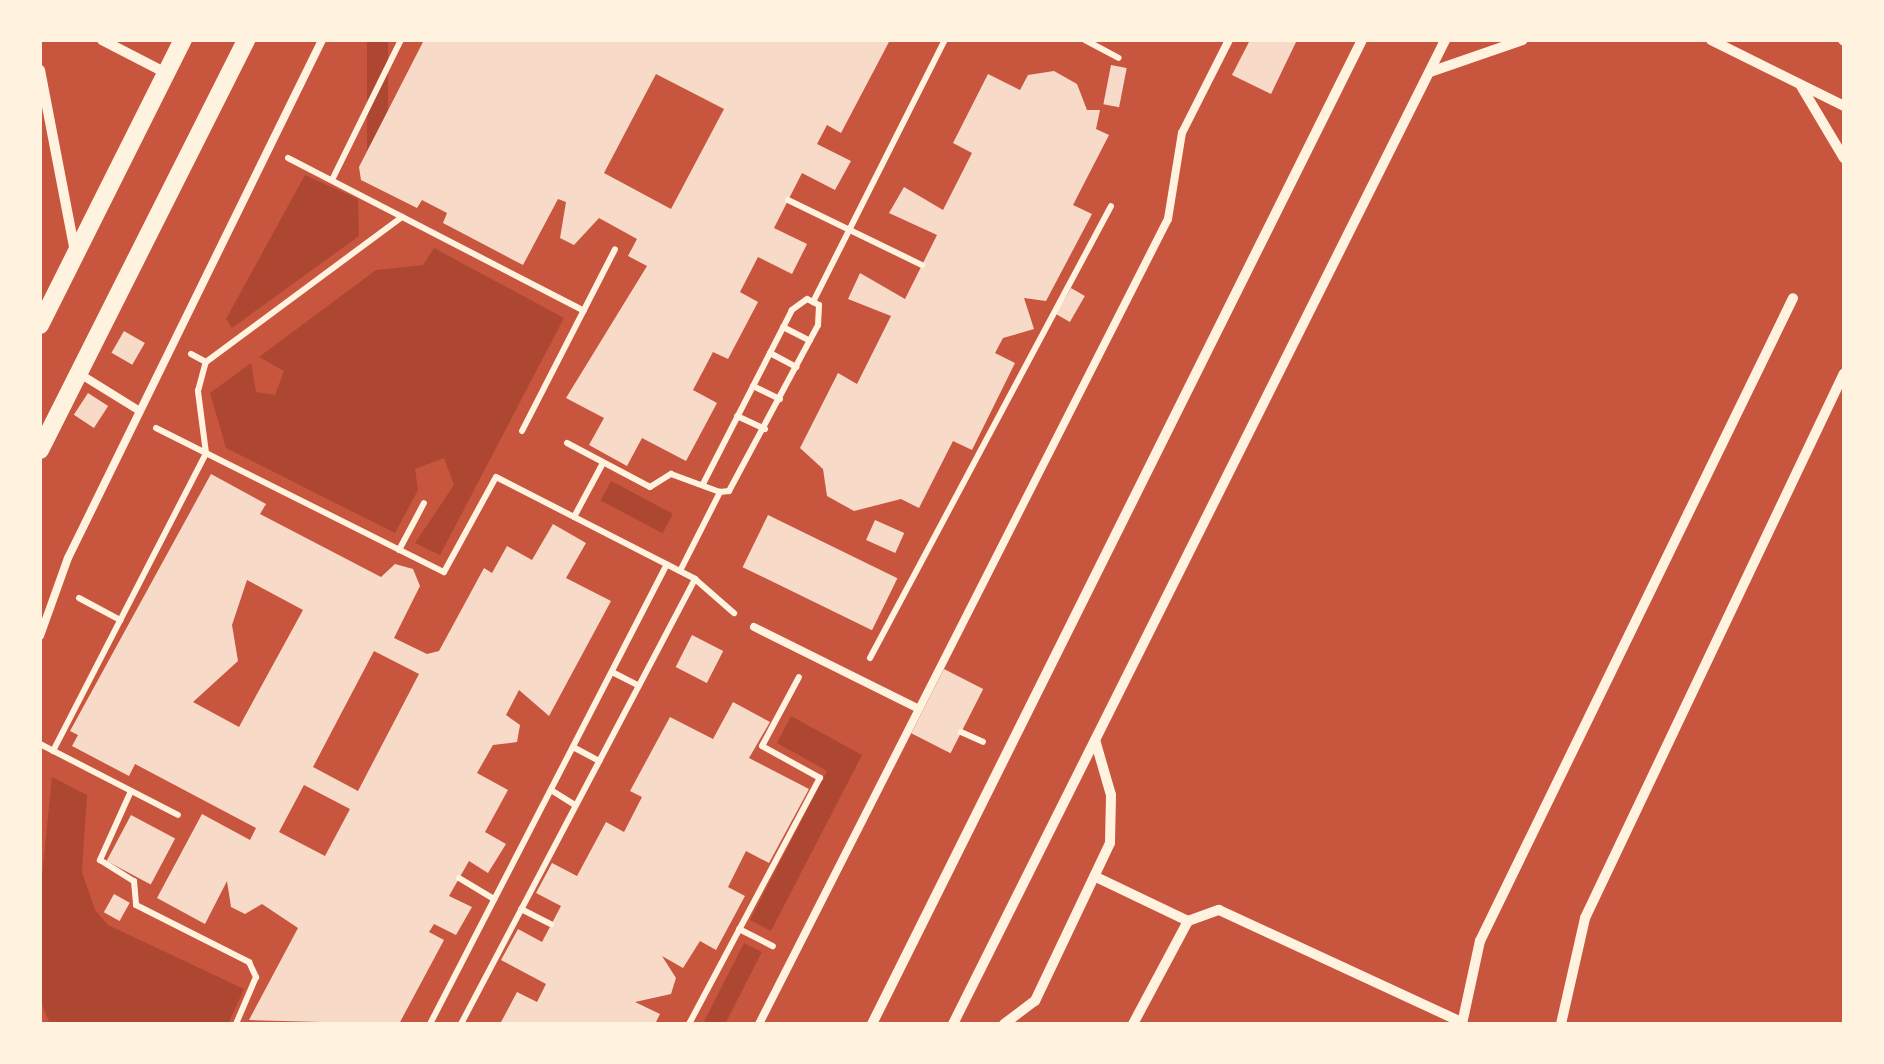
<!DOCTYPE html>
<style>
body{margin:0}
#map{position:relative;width:1884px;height:1064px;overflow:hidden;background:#c8553d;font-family:"Golos Text",sans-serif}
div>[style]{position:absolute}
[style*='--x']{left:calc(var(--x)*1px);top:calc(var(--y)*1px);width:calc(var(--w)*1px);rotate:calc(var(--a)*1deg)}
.green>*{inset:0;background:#ae4732;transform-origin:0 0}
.building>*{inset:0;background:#f7dbc8;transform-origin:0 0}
.path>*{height:6px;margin:-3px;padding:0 3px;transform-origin:3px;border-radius:3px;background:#fff3e0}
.service>*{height:8px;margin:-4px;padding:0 4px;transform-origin:4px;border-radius:4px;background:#fff3e0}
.minor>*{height:10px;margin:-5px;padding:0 5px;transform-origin:5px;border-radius:5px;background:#fff3e0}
.tertiary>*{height:18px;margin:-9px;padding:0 9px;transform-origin:9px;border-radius:9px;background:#fff3e0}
span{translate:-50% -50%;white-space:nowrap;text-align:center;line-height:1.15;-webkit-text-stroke:10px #fff3e0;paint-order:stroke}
.frame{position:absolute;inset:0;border:42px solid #fff3e0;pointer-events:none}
</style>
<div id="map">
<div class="green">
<div style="left:367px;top:40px;width:21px;height:118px"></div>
<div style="clip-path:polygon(305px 175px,358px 199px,359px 236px,232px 328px,226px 319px)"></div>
<div style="clip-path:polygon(434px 248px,564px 318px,440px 555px,415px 543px,454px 485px,444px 458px,415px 469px,418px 490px,395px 533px,226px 448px,210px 393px,251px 363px,256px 392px,275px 395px,284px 371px,259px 357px,376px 270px,423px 265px)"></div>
<div style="left:611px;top:481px;width:70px;height:22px;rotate:28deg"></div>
<div style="clip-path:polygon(791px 716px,862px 755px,771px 931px,750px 920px,827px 771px,777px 743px)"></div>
<div style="clip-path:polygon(52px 777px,87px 795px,82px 872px,95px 910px,108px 925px,244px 989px,228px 1024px,50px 1024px,40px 1000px,40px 895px)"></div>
<div style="left:744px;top:943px;width:20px;height:91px;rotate:27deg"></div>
</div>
<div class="building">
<div style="clip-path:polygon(evenodd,424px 40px,890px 40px,841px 133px,827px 125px,817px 144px,851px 161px,835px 190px,802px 173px,774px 228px,807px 244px,792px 274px,758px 257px,740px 292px,758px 302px,728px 359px,713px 352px,693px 390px,717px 403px,686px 461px,642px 438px,627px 466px,589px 445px,604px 418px,566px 398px,647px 266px,628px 256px,637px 239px,599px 218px,574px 245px,560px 238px,566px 202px,558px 199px,523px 265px,443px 223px,447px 213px,422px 200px,417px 208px,361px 180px,359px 167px,424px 40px,656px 74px,724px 109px,671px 209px,604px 173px,656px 74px)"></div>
<div style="clip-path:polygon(1250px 40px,1297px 40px,1271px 94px,1232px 75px)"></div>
<div style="left:1111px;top:65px;width:16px;height:40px;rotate:11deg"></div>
<div style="clip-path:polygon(1054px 71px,1077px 84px,1087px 110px,1100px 110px,1096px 129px,1109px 135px,1073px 205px,1092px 214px,1046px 301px,1024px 298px,1034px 329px,1003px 338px,995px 353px,1015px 363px,972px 450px,953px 441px,919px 508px,901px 499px,854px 511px,827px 496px,823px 469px,800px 448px,838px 373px,857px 384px,891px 316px,848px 299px,860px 273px,905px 299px,937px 235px,889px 213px,904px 187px,943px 210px,972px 153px,953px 143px,988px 74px,1020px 90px,1028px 75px)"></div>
<div style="left:1071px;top:288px;width:16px;height:30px;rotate:30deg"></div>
<div style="left:124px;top:331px;width:24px;height:25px;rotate:30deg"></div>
<div style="left:88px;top:393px;width:24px;height:26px;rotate:33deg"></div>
<div style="clip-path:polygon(evenodd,211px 474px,266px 504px,260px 514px,381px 577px,395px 564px,413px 569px,420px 586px,394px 638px,427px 654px,439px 651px,484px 568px,492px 573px,507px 546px,532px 560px,553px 524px,586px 543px,566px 578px,611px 601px,549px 716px,519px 690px,506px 715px,520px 725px,517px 742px,493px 745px,477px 773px,508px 790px,485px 832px,506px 844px,488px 873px,469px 861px,449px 896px,472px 907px,456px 935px,434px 924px,429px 932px,444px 940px,399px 1024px,249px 1020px,298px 928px,262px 904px,245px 914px,231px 907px,227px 881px,205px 924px,157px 898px,202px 814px,250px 840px,256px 828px,135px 764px,129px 776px,72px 746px,78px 735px,70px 731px,211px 474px,247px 580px,303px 610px,239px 727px,193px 702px,238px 661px,232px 625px,247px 580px,211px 474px,374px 651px,419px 674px,358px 791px,313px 767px,374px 651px,211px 474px,304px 785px,350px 809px,325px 856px,279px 832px,304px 785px)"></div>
<div style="left:768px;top:515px;width:144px;height:58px;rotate:26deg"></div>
<div style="left:875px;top:520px;width:32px;height:22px;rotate:24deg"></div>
<div style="left:692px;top:635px;width:35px;height:36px;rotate:27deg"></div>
<div style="left:944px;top:669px;width:44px;height:72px;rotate:27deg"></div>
<div style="clip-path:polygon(733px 702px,770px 722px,749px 758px,809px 789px,769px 863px,746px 851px,728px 887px,745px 896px,716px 950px,700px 941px,683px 968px,662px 956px,676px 978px,671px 994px,635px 1002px,660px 1014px,655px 1024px,500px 1024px,517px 992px,537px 1002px,546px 984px,501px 960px,518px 929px,542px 942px,561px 906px,536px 893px,552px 863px,577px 876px,606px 822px,624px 832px,642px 797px,630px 791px,670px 717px,713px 739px)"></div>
<div style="left:131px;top:815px;width:50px;height:52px;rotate:28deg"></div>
<div style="left:114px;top:894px;width:18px;height:21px;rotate:29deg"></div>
</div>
<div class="path">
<div style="--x:1085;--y:40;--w:38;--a:28"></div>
<div style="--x:288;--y:158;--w:333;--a:27.3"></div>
<div style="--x:332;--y:180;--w:156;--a:-63.8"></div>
<div style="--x:788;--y:200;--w:149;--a:25.9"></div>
<div style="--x:813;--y:302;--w:293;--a:-63.3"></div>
<div style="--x:783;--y:327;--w:30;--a:27"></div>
<div style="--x:770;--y:353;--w:30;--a:28"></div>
<div style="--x:191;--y:354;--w:17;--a:28"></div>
<div style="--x:206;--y:362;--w:244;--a:-36.5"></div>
<div style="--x:753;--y:386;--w:30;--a:26"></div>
<div style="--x:737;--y:416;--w:31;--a:25"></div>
<div style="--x:156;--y:428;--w:322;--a:26.6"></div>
<div style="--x:444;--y:572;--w:108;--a:-61.3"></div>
<div style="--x:496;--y:477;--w:224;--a:27.1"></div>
<div style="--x:695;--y:579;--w:52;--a:41.1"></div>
<div style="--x:522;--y:431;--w:204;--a:-62.9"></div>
<div style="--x:567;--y:443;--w:94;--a:27.9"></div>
<div style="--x:650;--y:487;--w:25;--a:-32"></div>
<div style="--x:671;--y:474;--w:52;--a:20.2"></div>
<div style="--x:720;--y:492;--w:9;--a:-6"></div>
<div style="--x:729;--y:491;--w:188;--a:-61.8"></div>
<div style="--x:818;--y:325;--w:20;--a:-87"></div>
<div style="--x:819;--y:305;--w:13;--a:-153"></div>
<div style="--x:807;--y:299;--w:19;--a:144"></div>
<div style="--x:792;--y:310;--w:195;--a:117.1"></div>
<div style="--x:574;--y:517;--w:61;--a:-61.8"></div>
<div style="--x:399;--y:550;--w:53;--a:-62"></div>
<div style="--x:680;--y:571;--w:89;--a:-63.1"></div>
<div style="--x:79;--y:598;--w:47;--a:28.2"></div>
<div style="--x:870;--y:658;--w:512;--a:-61.93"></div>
<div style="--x:612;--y:672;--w:30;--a:27"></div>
<div style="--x:961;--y:732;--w:24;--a:24"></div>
<div style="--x:40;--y:744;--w:155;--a:27.2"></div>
<div style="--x:573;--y:747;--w:30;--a:28"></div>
<div style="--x:53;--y:751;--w:335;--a:-62.8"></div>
<div style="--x:206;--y:453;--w:63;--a:-97.4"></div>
<div style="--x:198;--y:391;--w:30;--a:-75"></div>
<div style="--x:551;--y:790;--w:28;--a:32"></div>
<div style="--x:131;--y:791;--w:76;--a:114.2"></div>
<div style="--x:100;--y:860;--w:40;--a:32"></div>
<div style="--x:134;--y:881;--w:24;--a:85"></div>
<div style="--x:136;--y:905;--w:127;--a:26.8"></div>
<div style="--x:249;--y:962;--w:17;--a:65"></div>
<div style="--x:256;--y:977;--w:51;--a:113.1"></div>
<div style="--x:459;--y:878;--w:41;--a:31"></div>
<div style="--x:521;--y:909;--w:34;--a:27"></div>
<div style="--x:739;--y:929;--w:38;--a:27"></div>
<div style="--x:430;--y:1024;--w:517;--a:-62.74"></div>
<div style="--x:461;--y:1024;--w:503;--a:-62.26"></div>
<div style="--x:689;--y:1024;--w:279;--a:-62"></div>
<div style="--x:820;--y:778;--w:66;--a:-151.1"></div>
<div style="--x:762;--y:746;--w:78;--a:-61.8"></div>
</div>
<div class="service">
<div style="--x:80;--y:374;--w:70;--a:31.7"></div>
<div style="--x:754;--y:627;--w:184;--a:26.4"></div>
<div style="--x:40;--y:636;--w:83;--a:-70.3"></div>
<div style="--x:68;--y:558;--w:577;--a:-63.88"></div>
<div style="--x:759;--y:1024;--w:903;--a:-63.07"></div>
<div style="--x:1168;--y:219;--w:87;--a:-80.8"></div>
<div style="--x:1182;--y:133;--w:104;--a:-63.2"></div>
</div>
<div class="minor">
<div style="--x:102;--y:40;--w:72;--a:27.3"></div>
<div style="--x:1711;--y:40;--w:148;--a:26.4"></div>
<div style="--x:1843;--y:40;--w:1;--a:45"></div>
<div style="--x:40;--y:70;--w:184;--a:79.1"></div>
<div style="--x:1430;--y:72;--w:98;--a:-19"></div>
<div style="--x:1801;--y:86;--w:84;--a:59.2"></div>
<div style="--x:1096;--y:877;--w:102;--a:25.6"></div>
<div style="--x:872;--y:1024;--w:1099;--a:-63.53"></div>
<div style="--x:953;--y:1024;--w:1100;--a:-63.43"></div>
<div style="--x:1004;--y:1024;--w:39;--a:-37"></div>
<div style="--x:1035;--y:1001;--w:175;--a:-64.6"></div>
<div style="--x:1110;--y:843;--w:48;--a:-88.8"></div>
<div style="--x:1111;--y:795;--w:57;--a:-106.2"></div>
<div style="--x:1133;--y:1024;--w:117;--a:-61.9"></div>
<div style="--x:1188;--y:921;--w:33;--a:-20"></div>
<div style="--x:1219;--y:910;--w:267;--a:24.8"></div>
<div style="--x:1462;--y:1024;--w:85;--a:-77.8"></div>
<div style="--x:1480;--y:941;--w:715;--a:-64.04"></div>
<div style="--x:1561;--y:1024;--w:109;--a:-77.2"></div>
<div style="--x:1585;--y:918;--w:603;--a:-64.58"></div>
</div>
<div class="tertiary">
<div style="--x:40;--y:325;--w:319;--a:-63.4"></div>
<div style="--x:40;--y:450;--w:459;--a:-63.3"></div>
</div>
<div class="frame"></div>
</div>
